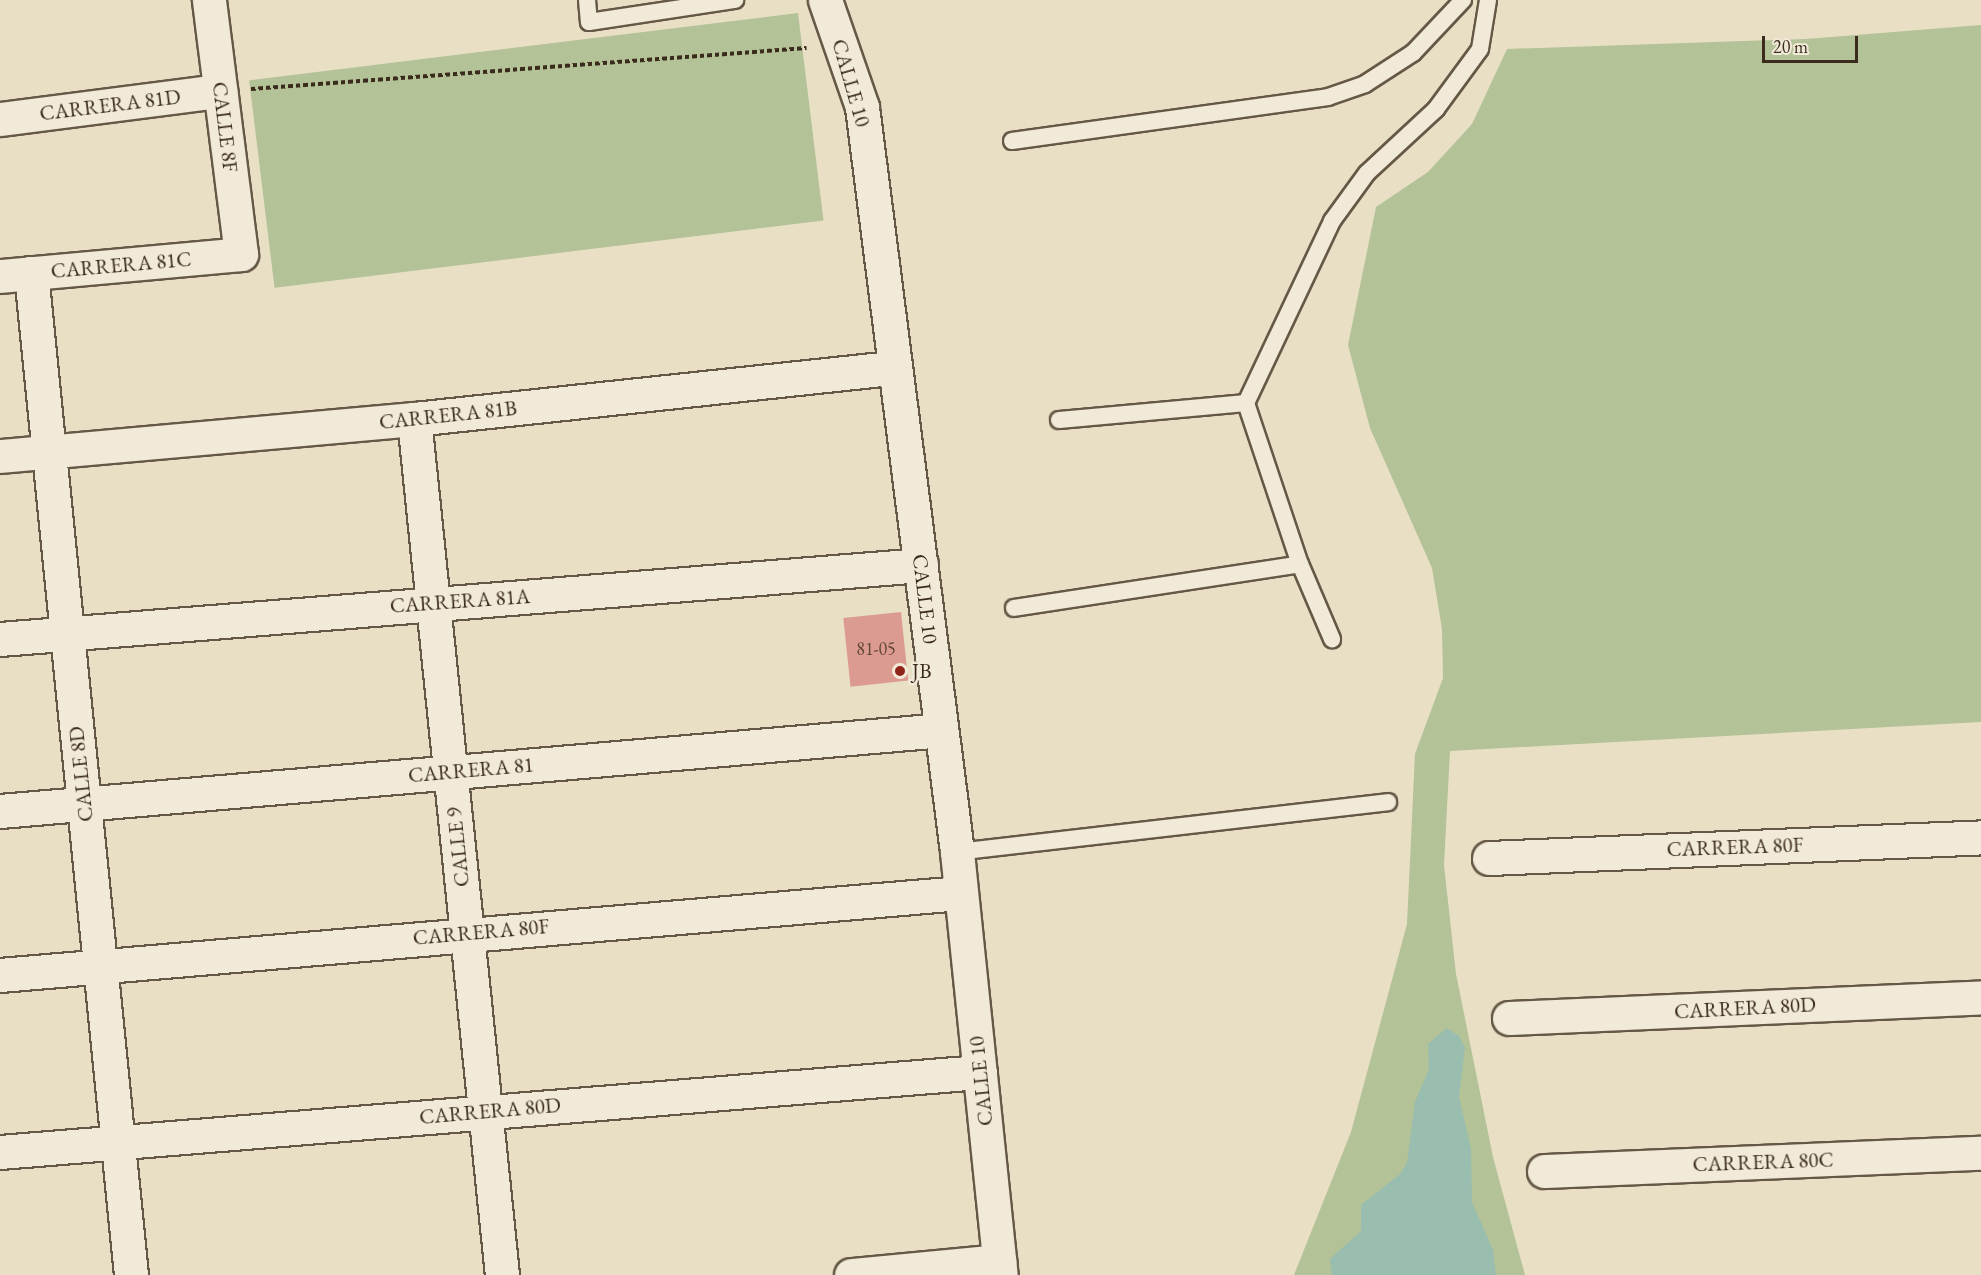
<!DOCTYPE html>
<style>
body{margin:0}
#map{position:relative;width:1981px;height:1275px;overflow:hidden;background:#e9dfc5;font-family:"EB Garamond",serif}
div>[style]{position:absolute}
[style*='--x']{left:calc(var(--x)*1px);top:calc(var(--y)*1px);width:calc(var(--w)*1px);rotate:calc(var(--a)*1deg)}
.green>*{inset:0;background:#b3c297;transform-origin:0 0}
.water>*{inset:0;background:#99bdae}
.building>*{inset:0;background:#dc9b91;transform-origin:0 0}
.path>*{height:4px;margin-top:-2px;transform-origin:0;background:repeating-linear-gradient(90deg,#3a2b1c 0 4.5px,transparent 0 7.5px)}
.roads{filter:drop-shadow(2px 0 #665846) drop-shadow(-2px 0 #665846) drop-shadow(0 2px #665846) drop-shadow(0 -2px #665846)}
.service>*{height:16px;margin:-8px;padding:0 8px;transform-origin:8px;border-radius:8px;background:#f1ead9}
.minor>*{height:33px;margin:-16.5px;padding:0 16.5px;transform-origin:16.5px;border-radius:16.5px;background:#f1ead9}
.tertiary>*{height:33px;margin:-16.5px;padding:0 16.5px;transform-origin:16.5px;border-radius:16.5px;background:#f1ead9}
.dots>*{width:16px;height:16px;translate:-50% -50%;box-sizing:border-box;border:3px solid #f1ead9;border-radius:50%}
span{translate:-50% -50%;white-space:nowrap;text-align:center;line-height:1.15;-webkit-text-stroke:5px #f1ead9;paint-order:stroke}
.number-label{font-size:18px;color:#624739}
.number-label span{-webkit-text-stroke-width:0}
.street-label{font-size:21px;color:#3a2b1c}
.poi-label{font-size:21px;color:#3a2b1c}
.left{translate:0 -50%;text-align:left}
.scale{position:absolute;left:1762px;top:36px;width:96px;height:27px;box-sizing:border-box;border:3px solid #3a2b1c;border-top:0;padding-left:8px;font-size:18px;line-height:21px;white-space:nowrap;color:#3a2b1c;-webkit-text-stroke:4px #f1ead9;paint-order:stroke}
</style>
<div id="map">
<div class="green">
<div style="left:798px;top:13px;width:209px;height:553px;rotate:83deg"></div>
<div style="clip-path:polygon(1981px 25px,1981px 722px,1450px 751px,1444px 865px,1456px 974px,1493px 1157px,1525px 1275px,1294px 1275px,1351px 1132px,1407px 924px,1415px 754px,1443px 678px,1442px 629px,1432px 568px,1370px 428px,1348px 345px,1376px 207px,1428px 172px,1472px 124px,1507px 49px,1806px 39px)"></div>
</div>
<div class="water">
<div style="clip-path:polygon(1447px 1028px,1459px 1036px,1465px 1048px,1459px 1097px,1471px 1149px,1472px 1202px,1493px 1250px,1496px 1275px,1332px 1275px,1330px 1259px,1361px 1231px,1361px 1205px,1400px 1174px,1407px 1163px,1415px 1102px,1429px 1069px,1428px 1044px)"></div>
</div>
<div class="building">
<div style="left:901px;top:612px;width:69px;height:58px;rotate:84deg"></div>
</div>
<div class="path">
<div style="--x:251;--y:89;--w:557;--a:-4.22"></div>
</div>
<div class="roads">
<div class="service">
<div style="--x:587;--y:0;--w:22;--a:85"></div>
<div style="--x:589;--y:22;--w:148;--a:-8.6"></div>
<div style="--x:1012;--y:141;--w:319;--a:-7.9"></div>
<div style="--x:1328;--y:97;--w:39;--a:-19"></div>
<div style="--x:1365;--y:84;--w:57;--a:-32.9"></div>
<div style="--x:1413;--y:53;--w:73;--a:-46.7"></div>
<div style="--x:1246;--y:403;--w:170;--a:71.5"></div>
<div style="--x:1300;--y:564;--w:82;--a:66.9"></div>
<div style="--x:1059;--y:420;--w:188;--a:-5.2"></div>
<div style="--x:1246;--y:403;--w:201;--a:-64.7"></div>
<div style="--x:1332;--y:221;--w:59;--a:-53.9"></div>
<div style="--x:1367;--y:173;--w:94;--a:-42.8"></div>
<div style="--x:1436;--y:109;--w:74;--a:-53.7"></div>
<div style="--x:1480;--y:49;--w:50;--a:-80.7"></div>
<div style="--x:1014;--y:608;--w:289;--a:-8.7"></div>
<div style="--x:957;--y:852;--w:434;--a:-6.6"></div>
</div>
<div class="minor">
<div style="--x:0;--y:119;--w:222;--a:-7.3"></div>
<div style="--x:31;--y:273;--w:1007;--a:84.3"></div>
<div style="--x:0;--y:276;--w:242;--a:-5.2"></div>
<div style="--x:241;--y:254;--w:256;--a:-97.2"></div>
<div style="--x:414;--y:419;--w:861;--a:84.13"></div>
<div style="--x:0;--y:456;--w:416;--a:-5.1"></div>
<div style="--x:414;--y:419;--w:484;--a:-6.1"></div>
<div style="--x:0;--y:639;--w:924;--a:-4.59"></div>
<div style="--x:0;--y:811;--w:945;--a:-4.91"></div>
<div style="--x:1489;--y:858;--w:492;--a:-2.4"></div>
<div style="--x:0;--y:975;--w:964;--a:-4.88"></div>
<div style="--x:1509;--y:1018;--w:472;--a:-2.5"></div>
<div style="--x:0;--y:1152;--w:983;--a:-4.67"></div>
<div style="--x:1544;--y:1171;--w:437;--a:-2.4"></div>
</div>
<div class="tertiary">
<div style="--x:825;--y:0;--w:113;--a:70.9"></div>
<div style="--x:862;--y:107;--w:751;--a:82.73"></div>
<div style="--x:957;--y:852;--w:425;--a:84.1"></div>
<div style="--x:851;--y:1275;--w:149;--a:-5.4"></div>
</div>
</div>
<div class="dots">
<div style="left:900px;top:671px;background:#8f2418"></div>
</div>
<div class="number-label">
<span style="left:876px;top:649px">81-05</span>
</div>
<div class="street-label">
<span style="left:851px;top:83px;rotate:74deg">CALLE 10</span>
<span style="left:110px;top:105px;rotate:-7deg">CARRERA 81D</span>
<span style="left:225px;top:127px;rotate:83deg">CALLE 8F</span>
<span style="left:121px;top:265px;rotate:-5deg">CARRERA 81C</span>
<span style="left:448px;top:415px;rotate:-6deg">CARRERA 81B</span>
<span style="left:925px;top:599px;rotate:83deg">CALLE 10</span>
<span style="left:460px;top:601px;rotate:-4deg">CARRERA 81A</span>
<span style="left:471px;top:770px;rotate:-5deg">CARRERA 81</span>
<span style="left:81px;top:774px;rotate:-96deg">CALLE 8D</span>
<span style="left:458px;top:847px;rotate:-96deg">CALLE 9</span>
<span style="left:1735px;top:847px;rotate:-2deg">CARRERA 80F</span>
<span style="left:481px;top:932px;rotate:-5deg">CARRERA 80F</span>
<span style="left:1745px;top:1008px;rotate:-3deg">CARRERA 80D</span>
<span style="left:981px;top:1081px;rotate:-96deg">CALLE 10</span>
<span style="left:490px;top:1111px;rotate:-5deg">CARRERA 80D</span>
<span style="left:1763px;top:1162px;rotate:-2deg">CARRERA 80C</span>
</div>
<div class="poi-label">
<span class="left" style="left:912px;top:671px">JB</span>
</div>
<div class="scale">20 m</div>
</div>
